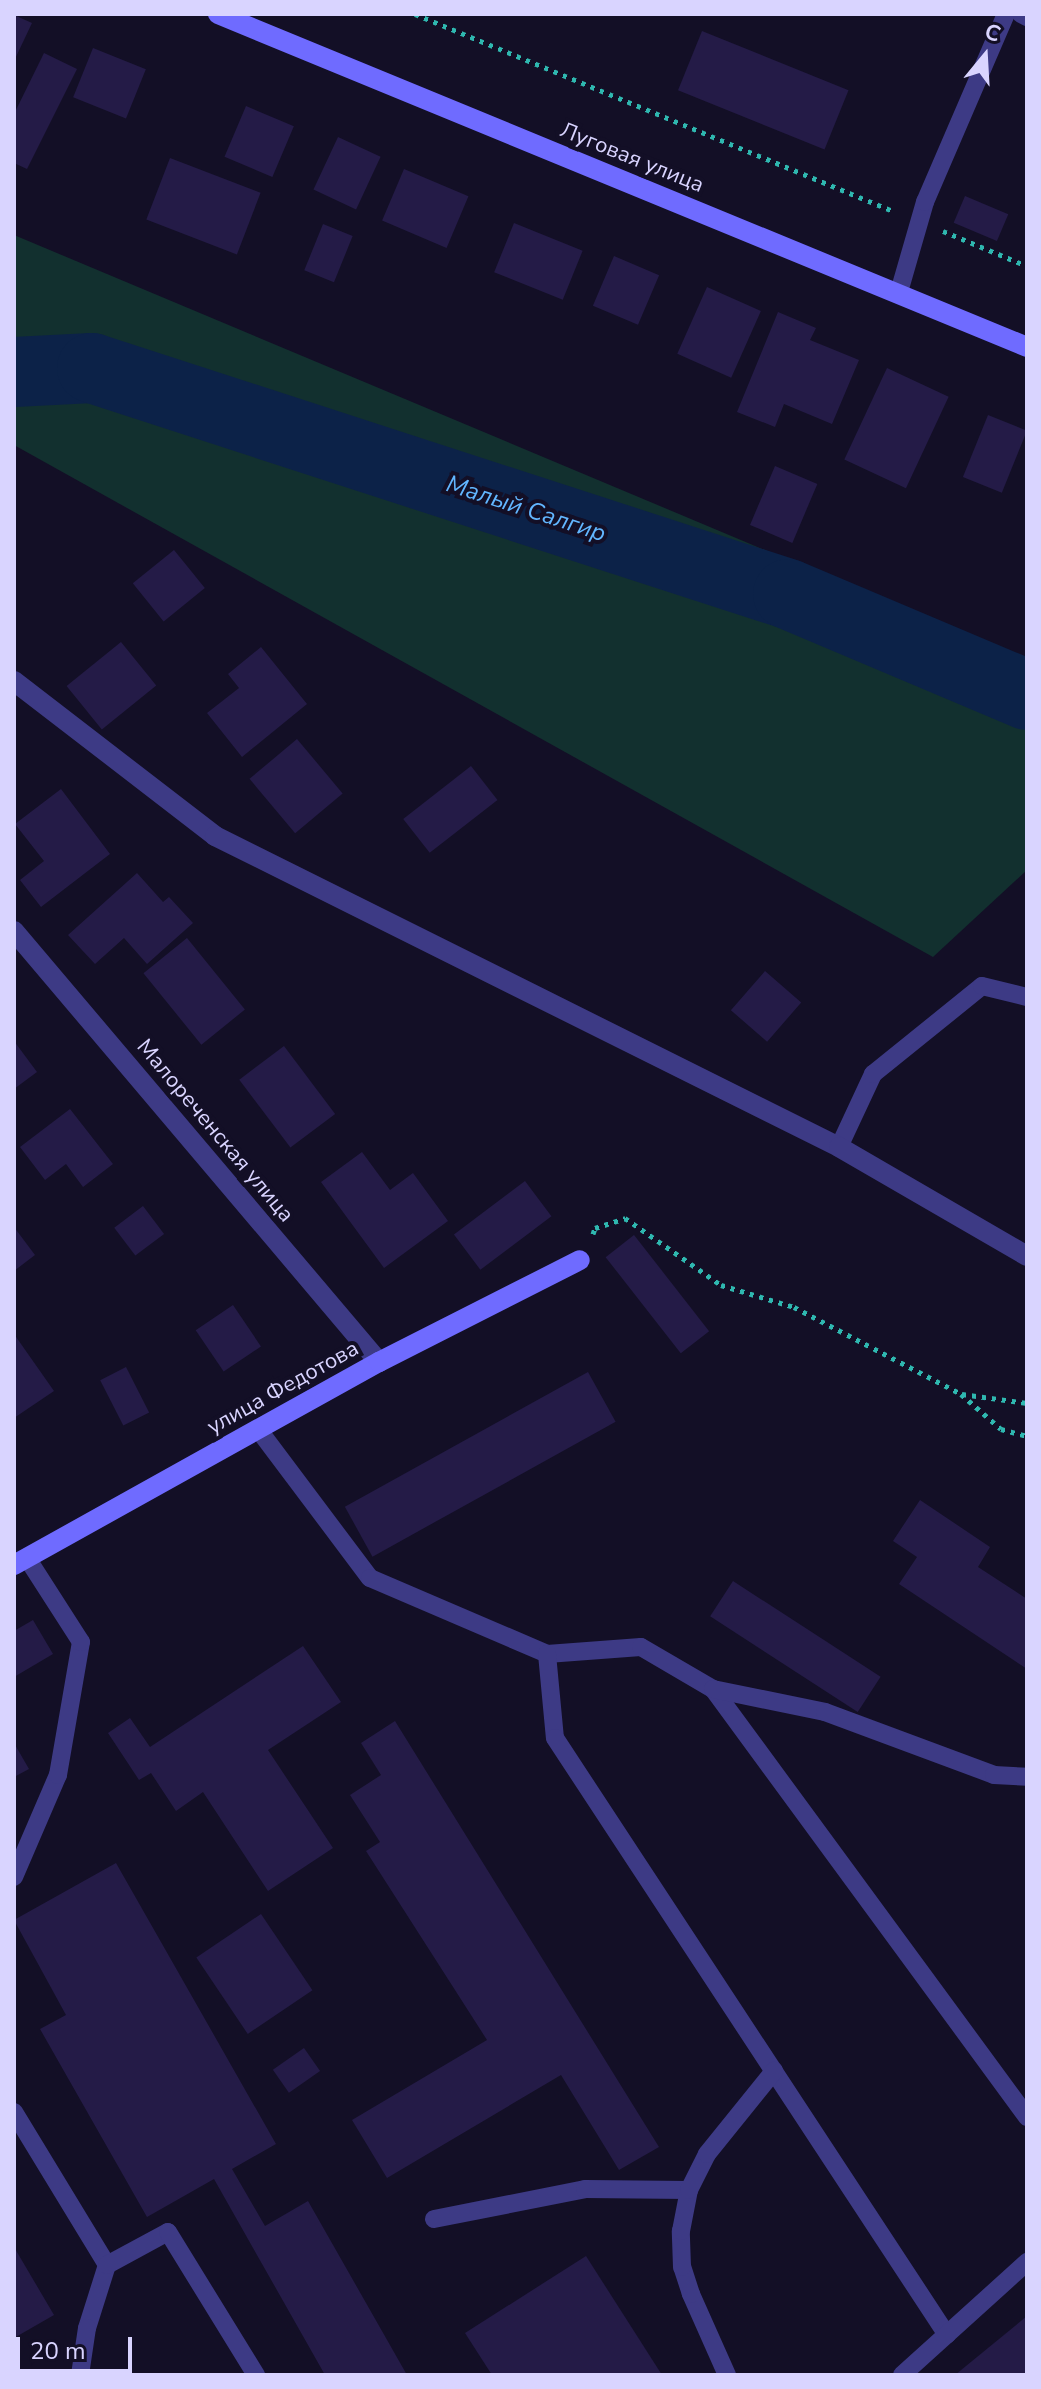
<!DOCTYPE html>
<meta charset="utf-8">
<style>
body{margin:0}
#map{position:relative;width:1041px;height:2389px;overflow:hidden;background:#130f26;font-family:"Nunito Sans",sans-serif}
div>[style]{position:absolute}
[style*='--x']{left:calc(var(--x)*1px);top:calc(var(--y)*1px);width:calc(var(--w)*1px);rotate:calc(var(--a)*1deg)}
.green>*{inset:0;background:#12302f}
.river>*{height:70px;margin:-35px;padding:0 35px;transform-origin:35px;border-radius:35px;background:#0c2248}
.building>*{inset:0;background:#241b47;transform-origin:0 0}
.path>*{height:5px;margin-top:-2.5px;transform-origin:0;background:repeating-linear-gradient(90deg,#2fb8b0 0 4px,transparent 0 10px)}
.lane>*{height:18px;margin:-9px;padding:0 9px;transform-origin:9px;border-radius:9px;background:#3d3a85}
.street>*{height:20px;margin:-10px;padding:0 10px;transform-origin:10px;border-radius:10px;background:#3d3a85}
.secondary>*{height:20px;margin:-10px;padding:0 10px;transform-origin:10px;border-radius:10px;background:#6f6bff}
span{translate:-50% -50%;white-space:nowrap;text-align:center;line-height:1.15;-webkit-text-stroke:8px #130f26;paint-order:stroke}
.street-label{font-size:22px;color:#d9d4ff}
.water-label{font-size:24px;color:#62b6ff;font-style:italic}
.frame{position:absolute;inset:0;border:16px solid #d9d4ff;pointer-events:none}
.north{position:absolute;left:945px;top:16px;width:80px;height:80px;-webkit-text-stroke:6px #130f26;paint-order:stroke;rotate:18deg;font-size:22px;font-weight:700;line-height:32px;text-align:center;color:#d9d4ff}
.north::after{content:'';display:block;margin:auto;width:28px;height:36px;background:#d9d4ff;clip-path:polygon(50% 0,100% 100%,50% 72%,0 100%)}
.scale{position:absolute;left:16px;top:2337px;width:116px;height:36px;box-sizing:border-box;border:4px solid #d9d4ff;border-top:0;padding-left:10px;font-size:24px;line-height:28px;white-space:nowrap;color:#d9d4ff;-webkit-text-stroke:6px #130f26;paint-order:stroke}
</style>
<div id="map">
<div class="green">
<div style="clip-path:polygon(14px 235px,1027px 660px,1027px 870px,933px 957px,14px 445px)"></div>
</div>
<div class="river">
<div style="--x:14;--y:372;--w:78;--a:-2.9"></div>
<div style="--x:92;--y:368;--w:732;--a:17.99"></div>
<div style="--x:788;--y:594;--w:259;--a:22.9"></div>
</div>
<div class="building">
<div style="clip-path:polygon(14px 15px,32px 23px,14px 61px)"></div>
<div style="left:702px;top:31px;width:158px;height:64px;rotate:22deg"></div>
<div style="left:93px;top:48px;width:57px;height:53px;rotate:22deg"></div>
<div style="clip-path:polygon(44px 53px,77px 69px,27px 169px,14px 163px,14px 114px)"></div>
<div style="left:246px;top:106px;width:52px;height:55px;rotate:23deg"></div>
<div style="left:338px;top:137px;width:47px;height:58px;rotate:25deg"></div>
<div style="left:170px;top:158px;width:97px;height:66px;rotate:21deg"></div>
<div style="left:404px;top:169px;width:70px;height:56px;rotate:23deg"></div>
<div style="left:965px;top:196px;width:47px;height:29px;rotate:23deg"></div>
<div style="left:514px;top:223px;width:74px;height:53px;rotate:22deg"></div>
<div style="left:323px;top:224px;width:32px;height:50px;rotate:22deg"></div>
<div style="left:614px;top:256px;width:49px;height:54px;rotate:23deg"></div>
<div style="left:707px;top:287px;width:59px;height:73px;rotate:24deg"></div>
<div style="clip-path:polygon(778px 312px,816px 328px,810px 340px,859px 360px,832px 424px,784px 404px,775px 427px,737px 412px)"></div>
<div style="left:887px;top:368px;width:68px;height:101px;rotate:25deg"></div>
<div style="left:988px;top:415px;width:42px;height:67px;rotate:22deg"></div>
<div style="left:775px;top:466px;width:46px;height:64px;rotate:23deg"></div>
<div style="left:174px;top:550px;width:49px;height:53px;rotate:51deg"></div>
<div style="left:121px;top:642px;width:56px;height:70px;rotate:51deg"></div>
<div style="clip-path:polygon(261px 647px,307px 704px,242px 757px,207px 713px,239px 688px,228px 674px)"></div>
<div style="left:297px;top:739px;width:71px;height:62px;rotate:50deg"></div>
<div style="left:471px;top:766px;width:43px;height:86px;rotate:52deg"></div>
<div style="clip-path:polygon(61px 789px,110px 854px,41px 907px,20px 880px,44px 861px,15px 824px)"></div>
<div style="clip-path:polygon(137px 873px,163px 902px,169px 897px,193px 923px,147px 964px,124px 938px,95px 964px,68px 935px)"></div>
<div style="left:187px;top:938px;width:92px;height:56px;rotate:51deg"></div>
<div style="left:765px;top:971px;width:48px;height:52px;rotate:41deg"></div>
<div style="clip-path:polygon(14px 1041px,37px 1072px,14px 1089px)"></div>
<div style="left:284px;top:1046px;width:85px;height:56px;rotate:53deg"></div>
<div style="clip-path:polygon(70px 1109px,113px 1164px,83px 1187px,66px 1164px,45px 1180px,20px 1147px)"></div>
<div style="clip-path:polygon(362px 1152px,390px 1190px,413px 1173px,448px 1221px,384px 1268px,321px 1182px)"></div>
<div style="left:525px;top:1181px;width:44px;height:89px;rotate:53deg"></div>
<div style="left:143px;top:1206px;width:35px;height:36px;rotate:53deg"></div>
<div style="clip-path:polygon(14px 1227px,35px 1255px,14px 1271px)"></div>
<div style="left:634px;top:1235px;width:122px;height:36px;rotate:52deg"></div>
<div style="left:233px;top:1305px;width:50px;height:45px;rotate:56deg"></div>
<div style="clip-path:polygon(14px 1334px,54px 1391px,14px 1418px)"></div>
<div style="left:126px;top:1367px;width:51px;height:29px;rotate:63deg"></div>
<div style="left:588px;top:1372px;width:57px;height:278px;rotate:61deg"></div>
<div style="clip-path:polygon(920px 1500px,990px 1547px,978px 1567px,1027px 1599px,1027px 1669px,899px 1584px,917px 1557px,893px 1541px)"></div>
<div style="left:733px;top:1581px;width:176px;height:42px;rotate:33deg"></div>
<div style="clip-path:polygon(33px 1620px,53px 1654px,14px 1677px,14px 1631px)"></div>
<div style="clip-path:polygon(303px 1646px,341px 1702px,268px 1750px,333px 1848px,268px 1891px,203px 1792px,176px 1811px,151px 1773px,139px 1780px,108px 1733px,130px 1718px,150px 1747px)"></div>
<div style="clip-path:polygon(395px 1721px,659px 2147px,619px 2170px,561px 2075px,387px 2178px,352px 2120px,487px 2040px,366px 1851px,380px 1842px,350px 1795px,381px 1775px,361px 1743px)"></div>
<div style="clip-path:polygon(14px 1743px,29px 1769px,14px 1777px)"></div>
<div style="clip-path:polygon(116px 1863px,276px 2144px,232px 2169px,265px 2226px,308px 2201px,407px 2375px,325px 2375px,214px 2179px,147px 2217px,40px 2029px,66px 2015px,14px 1920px)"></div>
<div style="left:261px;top:1914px;width:92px;height:78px;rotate:56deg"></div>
<div style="left:304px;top:2048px;width:28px;height:38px;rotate:55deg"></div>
<div style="clip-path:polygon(14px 2247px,54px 2315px,14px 2338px)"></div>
<div style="clip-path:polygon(586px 2256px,662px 2375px,492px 2375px,465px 2333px)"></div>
<div style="clip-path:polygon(1027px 2316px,1027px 2375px,955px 2375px)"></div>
</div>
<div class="path">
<div style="--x:415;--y:14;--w:517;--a:22.4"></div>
<div style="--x:943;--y:231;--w:91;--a:22.6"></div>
<div style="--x:593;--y:1234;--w:6;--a:-72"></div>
<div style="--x:595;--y:1228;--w:32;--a:-18"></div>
<div style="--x:625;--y:1218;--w:117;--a:34.9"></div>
<div style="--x:721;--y:1285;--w:76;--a:16.8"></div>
<div style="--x:794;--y:1307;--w:188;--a:27.5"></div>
<div style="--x:961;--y:1394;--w:53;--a:41.2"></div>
<div style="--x:1001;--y:1429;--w:27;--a:15"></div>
<div style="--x:962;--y:1394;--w:66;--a:7.9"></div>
</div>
<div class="lane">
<div style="--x:1021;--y:14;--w:7;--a:27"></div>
<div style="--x:899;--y:292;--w:94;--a:-73.9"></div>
<div style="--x:925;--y:202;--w:205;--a:-66.7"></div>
<div style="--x:839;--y:1147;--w:81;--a:-65"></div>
<div style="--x:873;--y:1074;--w:140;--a:-38.9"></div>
<div style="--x:982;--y:986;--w:46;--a:13.7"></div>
<div style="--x:258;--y:1429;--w:186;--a:53.1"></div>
<div style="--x:370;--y:1578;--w:193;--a:23.2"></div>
<div style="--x:547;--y:1654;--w:94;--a:-4.3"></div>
<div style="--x:641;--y:1647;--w:83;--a:30.3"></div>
<div style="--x:713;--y:1689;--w:531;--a:53.73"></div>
<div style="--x:547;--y:1654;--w:84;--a:84.6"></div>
<div style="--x:555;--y:1738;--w:714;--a:56.71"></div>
<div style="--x:713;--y:1689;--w:114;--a:11.6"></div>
<div style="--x:825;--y:1712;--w:180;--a:20.4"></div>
<div style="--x:994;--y:1775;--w:33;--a:3"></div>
<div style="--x:14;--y:1877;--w:111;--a:-66.7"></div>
<div style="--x:58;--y:1775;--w:135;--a:-80.2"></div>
<div style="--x:81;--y:1642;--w:100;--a:-122.7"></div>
<div style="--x:14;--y:2112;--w:179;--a:58.7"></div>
<div style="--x:107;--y:2265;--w:66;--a:107.6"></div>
<div style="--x:87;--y:2328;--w:48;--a:98.5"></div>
<div style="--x:434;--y:2219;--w:154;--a:-11.2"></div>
<div style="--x:585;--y:2189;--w:104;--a:0.6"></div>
<div style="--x:107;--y:2265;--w:69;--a:-28.4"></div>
<div style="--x:168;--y:2232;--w:168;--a:58.4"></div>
<div style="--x:727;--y:2375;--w:89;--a:-114"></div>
<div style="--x:691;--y:2294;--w:28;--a:-108"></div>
<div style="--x:682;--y:2267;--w:36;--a:-92"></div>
<div style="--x:681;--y:2231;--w:42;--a:-79"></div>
<div style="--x:689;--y:2190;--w:40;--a:-63.4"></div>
<div style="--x:707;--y:2154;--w:107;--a:-51.1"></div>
<div style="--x:902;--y:2375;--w:169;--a:-42.1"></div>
</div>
<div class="street">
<div style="--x:14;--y:681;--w:254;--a:37.6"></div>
<div style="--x:215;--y:836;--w:697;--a:26.49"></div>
<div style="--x:839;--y:1147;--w:217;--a:30.1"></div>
<div style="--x:14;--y:931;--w:565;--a:49.74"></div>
</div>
<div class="secondary">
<div style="--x:218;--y:14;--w:875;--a:22.37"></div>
<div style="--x:14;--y:1565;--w:418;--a:-29.1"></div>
<div style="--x:379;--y:1362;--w:225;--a:-26.9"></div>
</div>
<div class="street-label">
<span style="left:632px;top:158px;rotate:22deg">Луговая улица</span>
<span style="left:215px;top:1131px;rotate:50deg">Малореченская улица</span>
<span style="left:283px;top:1388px;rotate:-29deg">улица Федотова</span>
</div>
<div class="water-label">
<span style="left:526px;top:509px;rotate:18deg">Малый Салгир</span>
</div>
<div class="frame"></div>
<div class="north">С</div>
<div class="scale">20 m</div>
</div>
